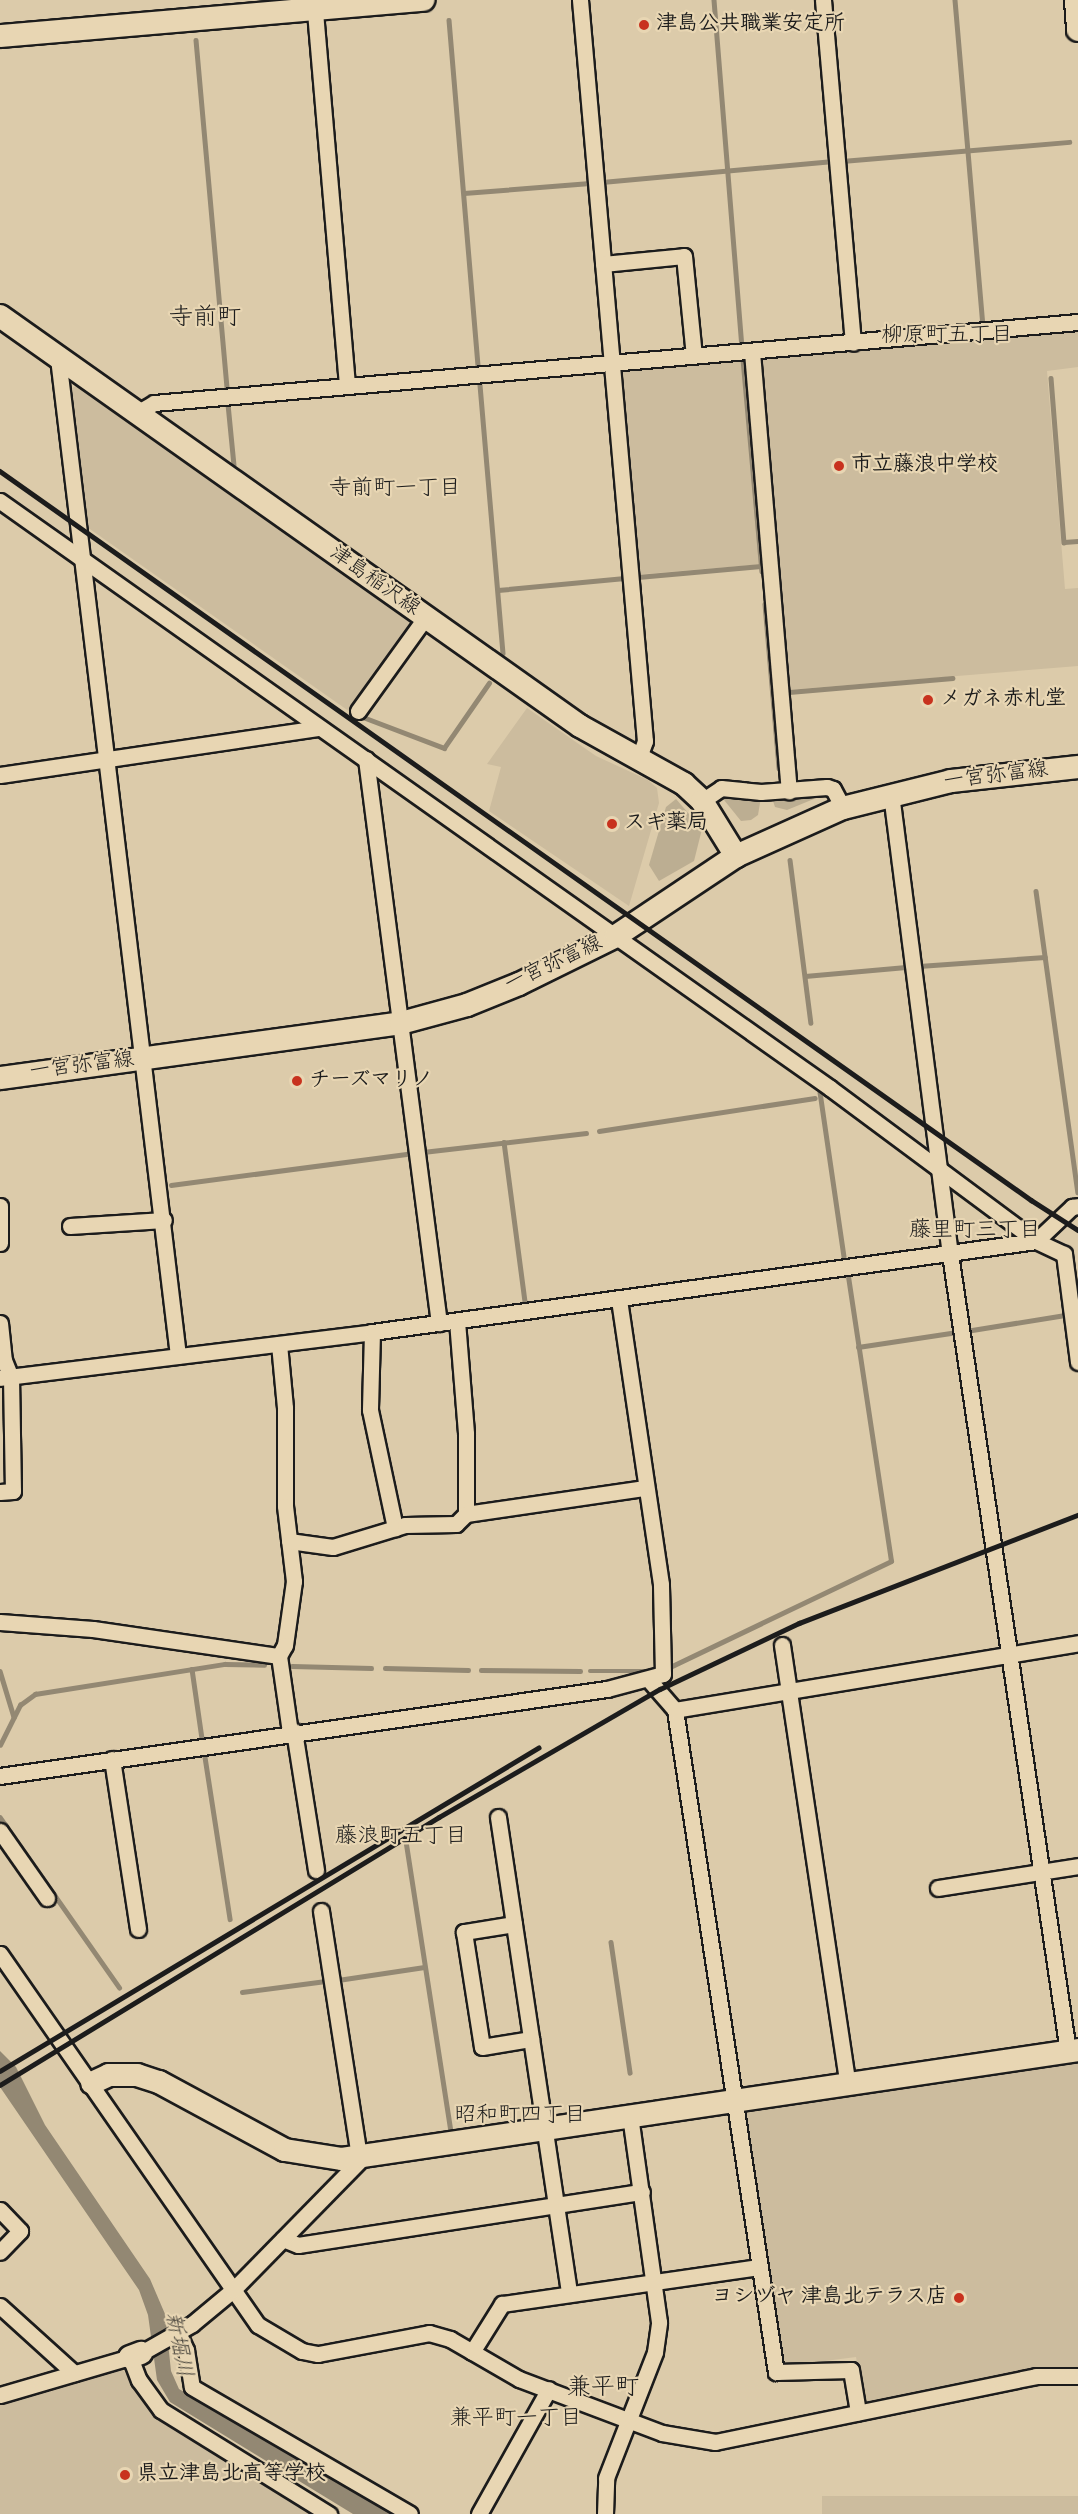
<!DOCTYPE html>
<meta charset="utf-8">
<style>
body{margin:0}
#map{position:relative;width:1078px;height:2514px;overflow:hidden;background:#dccbaa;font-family:Dekko,"Klee One",sans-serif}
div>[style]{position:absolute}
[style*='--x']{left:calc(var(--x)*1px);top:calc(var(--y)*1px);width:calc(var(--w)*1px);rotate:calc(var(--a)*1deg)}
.built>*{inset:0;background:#ccbc9e;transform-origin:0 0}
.green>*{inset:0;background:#bcae92}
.water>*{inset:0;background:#938873}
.stream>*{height:4.5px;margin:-2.25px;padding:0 2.25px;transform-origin:2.25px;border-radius:2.25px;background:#938873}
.roads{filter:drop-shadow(2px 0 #1c1c1c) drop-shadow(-2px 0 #1c1c1c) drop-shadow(0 2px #1c1c1c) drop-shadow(0 -2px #1c1c1c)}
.street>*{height:15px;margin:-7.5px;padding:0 7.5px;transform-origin:7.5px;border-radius:7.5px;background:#e8d6b3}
.secondary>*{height:22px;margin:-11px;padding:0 11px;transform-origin:11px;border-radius:11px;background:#e8d6b3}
.rail>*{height:4.5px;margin:-2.25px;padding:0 2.25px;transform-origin:2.25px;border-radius:2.25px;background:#1c1c1c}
.dots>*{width:16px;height:16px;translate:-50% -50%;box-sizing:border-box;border:3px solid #e8d6b3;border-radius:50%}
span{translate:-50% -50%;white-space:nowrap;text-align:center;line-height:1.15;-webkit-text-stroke:4.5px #e8d6b3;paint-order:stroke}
.poi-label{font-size:21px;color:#1c1c1c;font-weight:700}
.left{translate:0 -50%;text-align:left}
.right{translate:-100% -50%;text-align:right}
.street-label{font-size:21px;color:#1c1c1c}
.neighbourhood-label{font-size:22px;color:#1c1c1c}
.water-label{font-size:22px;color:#46423a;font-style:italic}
.quarter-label{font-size:24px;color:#1c1c1c}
</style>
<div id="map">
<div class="built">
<div style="clip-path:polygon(1078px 329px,1078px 367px,1047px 371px,1065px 589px,1078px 588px,1078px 666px,787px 690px,776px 563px,633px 575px,616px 375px,621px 369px)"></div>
<div style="clip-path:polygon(76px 386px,416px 627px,353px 714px,87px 527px,68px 390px)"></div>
<div style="clip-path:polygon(527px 708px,596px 756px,648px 780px,657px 788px,659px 803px,629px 906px,489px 811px,501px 767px,487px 764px)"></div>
<div style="clip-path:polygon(1078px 2062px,1078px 2371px,864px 2404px,856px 2357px,778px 2367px,740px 2114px)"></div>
<div style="clip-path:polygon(108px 2369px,123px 2370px,154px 2414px,184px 2435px,316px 2514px,0 2514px,0 2402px)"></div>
<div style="left:822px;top:2496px;width:256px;height:18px"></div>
</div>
<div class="green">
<div style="clip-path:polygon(826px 794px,787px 810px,775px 807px,772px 798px)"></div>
<div style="clip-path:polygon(720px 795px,761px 797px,758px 815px,751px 820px,741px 821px)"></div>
<div style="clip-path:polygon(676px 799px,702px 829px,694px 861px,659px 881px,649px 865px,666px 807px)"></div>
</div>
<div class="water">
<div style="clip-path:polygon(0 2051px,16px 2067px,45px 2125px,150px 2279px,165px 2314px,171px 2371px,179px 2389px,395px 2514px,353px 2514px,170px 2402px,157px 2380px,148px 2315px,139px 2290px,0 2087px)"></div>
</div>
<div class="stream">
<div style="--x:714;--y:0;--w:347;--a:85.4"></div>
<div style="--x:955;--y:0;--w:326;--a:85.1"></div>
<div style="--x:449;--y:20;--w:346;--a:85.2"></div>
<div style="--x:196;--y:40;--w:351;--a:84.9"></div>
<div style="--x:842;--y:161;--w:228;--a:-4.8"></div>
<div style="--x:602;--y:182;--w:232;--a:-5.2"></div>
<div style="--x:464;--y:193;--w:126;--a:-4.5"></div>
<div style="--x:743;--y:359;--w:213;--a:84.9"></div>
<div style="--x:1051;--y:378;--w:165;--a:85.5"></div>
<div style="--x:1064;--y:542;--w:14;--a:-4"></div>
<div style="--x:480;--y:385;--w:269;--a:85.1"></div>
<div style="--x:228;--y:404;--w:61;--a:84.4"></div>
<div style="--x:638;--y:577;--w:123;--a:-5.1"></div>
<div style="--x:498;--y:590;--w:127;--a:-5.4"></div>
<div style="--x:765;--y:604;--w:165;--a:85.1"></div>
<div style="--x:789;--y:692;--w:164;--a:-4.9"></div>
<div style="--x:363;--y:717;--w:87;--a:20.9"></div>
<div style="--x:444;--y:748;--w:79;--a:-55.3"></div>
<div style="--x:790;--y:860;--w:164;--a:82.7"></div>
<div style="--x:1036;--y:891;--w:304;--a:82.1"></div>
<div style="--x:919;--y:966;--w:126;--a:-4.1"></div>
<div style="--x:805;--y:976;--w:101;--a:-5.1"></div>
<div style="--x:820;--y:1092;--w:166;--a:81.7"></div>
<div style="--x:599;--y:1131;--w:218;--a:-8.7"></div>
<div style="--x:504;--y:1142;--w:161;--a:82.5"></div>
<div style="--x:423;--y:1152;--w:164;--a:-6.6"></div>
<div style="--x:171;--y:1185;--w:237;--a:-7.5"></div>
<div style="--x:966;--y:1331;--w:100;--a:-9.2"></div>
<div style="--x:858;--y:1347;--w:100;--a:-8.6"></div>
<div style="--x:292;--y:1666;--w:79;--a:1.5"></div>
<div style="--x:670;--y:1667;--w:245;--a:-25.6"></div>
<div style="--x:891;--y:1561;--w:286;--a:-98.6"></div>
<div style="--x:385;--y:1668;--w:83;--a:1.4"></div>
<div style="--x:192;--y:1669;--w:70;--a:81.8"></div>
<div style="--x:481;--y:1670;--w:99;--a:0.6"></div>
<div style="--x:0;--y:1671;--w:48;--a:73.1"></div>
<div style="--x:590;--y:1671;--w:60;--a:0"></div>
<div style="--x:0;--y:1745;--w:45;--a:-63.4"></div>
<div style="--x:20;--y:1705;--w:19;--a:-36"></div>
<div style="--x:35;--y:1694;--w:192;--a:-9"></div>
<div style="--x:225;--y:1664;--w:39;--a:1"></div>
<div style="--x:205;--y:1757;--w:164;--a:81.2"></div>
<div style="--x:0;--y:1817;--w:208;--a:55"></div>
<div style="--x:406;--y:1841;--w:294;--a:81.2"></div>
<div style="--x:611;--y:1942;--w:132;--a:81.7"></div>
<div style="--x:338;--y:1980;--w:87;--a:-8.6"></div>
<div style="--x:242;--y:1992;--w:84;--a:-7.5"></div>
</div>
<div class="roads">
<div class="street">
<div style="--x:314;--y:0;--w:387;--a:85.1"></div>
<div style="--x:580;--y:0;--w:744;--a:84.99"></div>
<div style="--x:645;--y:741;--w:20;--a:110"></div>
<div style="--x:823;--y:0;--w:344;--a:85"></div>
<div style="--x:603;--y:264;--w:81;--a:-5.6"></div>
<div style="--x:684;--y:256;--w:100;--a:84.3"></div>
<div style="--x:752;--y:352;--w:441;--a:85.2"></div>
<div style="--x:58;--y:358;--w:1005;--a:83.14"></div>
<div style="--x:135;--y:414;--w:22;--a:-30"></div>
<div style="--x:154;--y:403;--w:928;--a:-5.01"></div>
<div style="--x:0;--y:501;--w:1017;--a:35.27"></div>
<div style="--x:830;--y:1088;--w:257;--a:36.6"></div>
<div style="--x:1036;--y:1241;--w:31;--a:25"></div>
<div style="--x:1064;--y:1254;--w:109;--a:82.6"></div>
<div style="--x:358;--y:711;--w:115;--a:-54.2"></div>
<div style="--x:366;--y:759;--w:569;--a:82.63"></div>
<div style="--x:0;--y:775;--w:321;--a:-8.4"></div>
<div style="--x:891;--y:794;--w:464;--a:82.7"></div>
<div style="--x:950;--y:1254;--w:806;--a:81.58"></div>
<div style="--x:702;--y:801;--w:23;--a:-34"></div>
<div style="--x:721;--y:788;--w:40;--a:5.7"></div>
<div style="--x:761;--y:792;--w:66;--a:-4.3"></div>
<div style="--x:827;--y:787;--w:6;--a:18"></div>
<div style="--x:833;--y:789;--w:21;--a:62"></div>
<div style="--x:0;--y:1206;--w:37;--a:90"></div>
<div style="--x:70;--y:1226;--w:94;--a:-3.7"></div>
<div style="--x:457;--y:1321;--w:113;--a:85.4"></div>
<div style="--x:466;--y:1434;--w:80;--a:90"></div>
<div style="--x:0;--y:1323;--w:37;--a:84"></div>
<div style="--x:4;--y:1360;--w:18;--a:68"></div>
<div style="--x:11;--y:1377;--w:114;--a:89"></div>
<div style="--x:13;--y:1491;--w:13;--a:176"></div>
<div style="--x:372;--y:1332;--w:78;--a:91.5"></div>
<div style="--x:370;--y:1410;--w:121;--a:78"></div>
<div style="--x:279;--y:1344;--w:64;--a:84.6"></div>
<div style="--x:285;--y:1408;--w:98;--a:90"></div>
<div style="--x:285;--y:1506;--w:76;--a:83.2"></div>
<div style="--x:294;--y:1581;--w:65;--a:98"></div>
<div style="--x:285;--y:1645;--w:13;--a:119"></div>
<div style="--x:279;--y:1656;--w:77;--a:81.8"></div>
<div style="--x:0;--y:1378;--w:375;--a:-7"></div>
<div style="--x:372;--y:1332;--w:670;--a:-7.8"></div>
<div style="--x:1036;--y:1241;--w:50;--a:-43.4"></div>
<div style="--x:1072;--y:1207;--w:6;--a:-9"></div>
<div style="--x:289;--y:1541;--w:44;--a:7.8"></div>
<div style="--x:333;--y:1547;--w:75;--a:-17"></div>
<div style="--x:405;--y:1525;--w:51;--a:-1.1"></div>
<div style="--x:456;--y:1524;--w:14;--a:-45"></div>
<div style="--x:466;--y:1514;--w:181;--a:-8.3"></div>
<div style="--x:0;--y:1622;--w:93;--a:4.3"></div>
<div style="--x:93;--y:1629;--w:188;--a:8.3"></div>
<div style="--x:782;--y:1645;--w:444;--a:81.5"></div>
<div style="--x:649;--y:1680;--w:40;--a:49"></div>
<div style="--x:675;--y:1710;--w:670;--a:81.33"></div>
<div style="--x:776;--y:2372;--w:75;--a:-1.5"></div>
<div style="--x:851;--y:2370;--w:43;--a:80.5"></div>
<div style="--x:675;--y:1710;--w:409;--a:-9.4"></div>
<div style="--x:294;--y:1731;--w:141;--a:81"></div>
<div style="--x:112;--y:1759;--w:172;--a:81.3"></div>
<div style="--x:0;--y:1776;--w:613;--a:-8.16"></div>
<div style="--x:607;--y:1689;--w:58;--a:-15"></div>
<div style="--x:663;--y:1674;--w:90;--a:-91.3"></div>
<div style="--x:661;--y:1584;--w:288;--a:-98.4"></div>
<div style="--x:498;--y:1817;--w:482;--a:81.5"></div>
<div style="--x:0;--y:1831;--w:82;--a:55"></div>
<div style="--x:938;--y:1888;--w:142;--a:-8.9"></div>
<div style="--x:321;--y:1911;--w:249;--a:81.2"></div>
<div style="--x:514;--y:1924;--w:51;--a:170.9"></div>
<div style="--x:464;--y:1932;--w:116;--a:81.1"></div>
<div style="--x:482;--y:2047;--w:50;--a:-9.3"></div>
<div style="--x:0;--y:1954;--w:452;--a:55.2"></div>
<div style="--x:258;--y:2325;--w:51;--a:30.6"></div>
<div style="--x:302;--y:2351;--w:16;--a:11"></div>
<div style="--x:318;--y:2354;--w:113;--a:-10.7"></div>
<div style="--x:429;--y:2333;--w:22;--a:16"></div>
<div style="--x:450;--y:2339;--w:80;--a:30.1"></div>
<div style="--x:519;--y:2379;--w:153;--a:20.7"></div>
<div style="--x:662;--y:2433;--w:54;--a:9.6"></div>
<div style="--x:715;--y:2442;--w:328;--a:-11.6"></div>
<div style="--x:1036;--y:2376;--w:42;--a:0"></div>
<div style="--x:0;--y:2210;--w:29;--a:46"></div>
<div style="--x:20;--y:2231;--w:29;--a:134"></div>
<div style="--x:283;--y:2239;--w:16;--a:22"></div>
<div style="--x:298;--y:2245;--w:348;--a:-8.8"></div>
<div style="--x:0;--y:2306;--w:100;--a:42.2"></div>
<div style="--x:178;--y:2332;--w:20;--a:66"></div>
<div style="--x:186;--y:2350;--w:37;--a:81"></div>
<div style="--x:192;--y:2387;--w:252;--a:30.2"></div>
<div style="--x:472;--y:2352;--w:57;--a:-58"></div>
<div style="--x:502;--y:2304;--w:259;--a:-8.2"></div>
<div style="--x:141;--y:2353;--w:59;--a:-29.6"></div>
<div style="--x:192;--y:2324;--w:53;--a:-39.7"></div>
<div style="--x:233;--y:2290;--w:187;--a:-45.6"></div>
<div style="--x:0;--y:2395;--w:135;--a:-16.3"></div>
<div style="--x:130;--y:2357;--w:25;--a:69"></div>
<div style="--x:139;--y:2380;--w:37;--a:54"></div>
<div style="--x:161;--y:2410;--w:198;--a:31.8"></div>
<div style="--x:479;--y:2514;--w:143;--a:-60.8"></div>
<div style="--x:605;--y:2514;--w:36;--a:-88"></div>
<div style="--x:606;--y:2478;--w:135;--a:-68.7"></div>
<div style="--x:655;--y:2352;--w:30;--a:-82"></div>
<div style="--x:659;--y:2322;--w:208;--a:-98"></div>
</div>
<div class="secondary">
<div style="--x:1076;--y:0;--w:30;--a:86"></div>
<div style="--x:0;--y:36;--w:425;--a:-4.9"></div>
<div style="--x:0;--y:316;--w:710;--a:35.26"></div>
<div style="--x:580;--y:726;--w:119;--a:29.1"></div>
<div style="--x:684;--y:784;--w:25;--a:43"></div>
<div style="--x:702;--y:801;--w:65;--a:58.3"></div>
<div style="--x:0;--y:1078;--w:405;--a:-7.8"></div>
<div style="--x:401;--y:1023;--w:68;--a:-15.3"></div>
<div style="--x:467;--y:1005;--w:56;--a:-22"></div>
<div style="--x:519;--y:984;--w:108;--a:-26.3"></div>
<div style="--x:616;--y:936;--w:144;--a:-33.7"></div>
<div style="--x:736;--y:856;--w:117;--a:-24.2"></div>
<div style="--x:843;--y:808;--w:111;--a:-14"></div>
<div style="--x:951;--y:781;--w:128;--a:-6.3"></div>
<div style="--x:92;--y:2083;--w:19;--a:-25"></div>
<div style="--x:109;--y:2075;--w:28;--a:0"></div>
<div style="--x:137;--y:2075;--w:23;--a:18"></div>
<div style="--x:159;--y:2082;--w:143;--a:28.4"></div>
<div style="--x:285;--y:2150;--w:58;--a:9"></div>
<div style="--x:342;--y:2159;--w:744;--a:-8.42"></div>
<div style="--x:130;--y:2357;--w:12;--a:-20"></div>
</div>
</div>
<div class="rail">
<div style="--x:0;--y:471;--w:1263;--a:35.26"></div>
<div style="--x:1031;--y:1200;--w:56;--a:32.6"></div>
<div style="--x:0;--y:2071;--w:628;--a:-30.98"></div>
<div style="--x:0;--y:2085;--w:514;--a:-31.4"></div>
<div style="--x:439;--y:1817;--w:255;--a:-30.1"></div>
<div style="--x:660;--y:1689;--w:154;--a:-25.4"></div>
<div style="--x:799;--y:1623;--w:299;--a:-21.2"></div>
</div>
<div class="dots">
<div style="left:644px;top:25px;background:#c8321e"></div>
<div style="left:839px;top:466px;background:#c8321e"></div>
<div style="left:928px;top:700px;background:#c8321e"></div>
<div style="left:612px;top:824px;background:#c8321e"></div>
<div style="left:297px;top:1081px;background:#c8321e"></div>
<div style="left:959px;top:2298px;background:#c8321e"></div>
<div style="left:125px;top:2475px;background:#c8321e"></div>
</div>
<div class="poi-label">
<span class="left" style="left:656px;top:25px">津島公共職業安定所</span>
<span class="left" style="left:851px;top:466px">市立藤浪中学校</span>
<span class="left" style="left:940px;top:700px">メガネ赤札堂</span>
<span class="left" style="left:624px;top:824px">スギ薬局</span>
<span class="left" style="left:309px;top:1081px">チーズマリノ</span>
<span class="right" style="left:947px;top:2298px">ヨシヅヤ 津島北テラス店</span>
<span class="left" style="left:137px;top:2475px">県立津島北高等学校</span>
</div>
<div class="street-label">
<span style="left:374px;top:582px;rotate:35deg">津島稲沢線</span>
<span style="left:996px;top:777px;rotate:-7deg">一宮弥富線</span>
<span style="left:554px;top:965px;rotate:-25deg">一宮弥富線</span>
<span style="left:82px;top:1067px;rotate:-7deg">一宮弥富線</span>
</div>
<div class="neighbourhood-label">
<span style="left:947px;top:337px">柳原町五丁目</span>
<span style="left:395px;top:490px">寺前町一丁目</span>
<span style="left:975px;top:1232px">藤里町三丁目</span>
<span style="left:401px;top:1838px">藤浪町五丁目</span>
<span style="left:520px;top:2117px">昭和町四丁目</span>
<span style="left:516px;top:2420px">兼平町一丁目</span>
</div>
<div class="water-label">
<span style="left:177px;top:2345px;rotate:79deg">新堀川</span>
</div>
<div class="quarter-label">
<span style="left:205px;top:320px">寺前町</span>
<span style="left:603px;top:2390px">兼平町</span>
</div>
</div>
